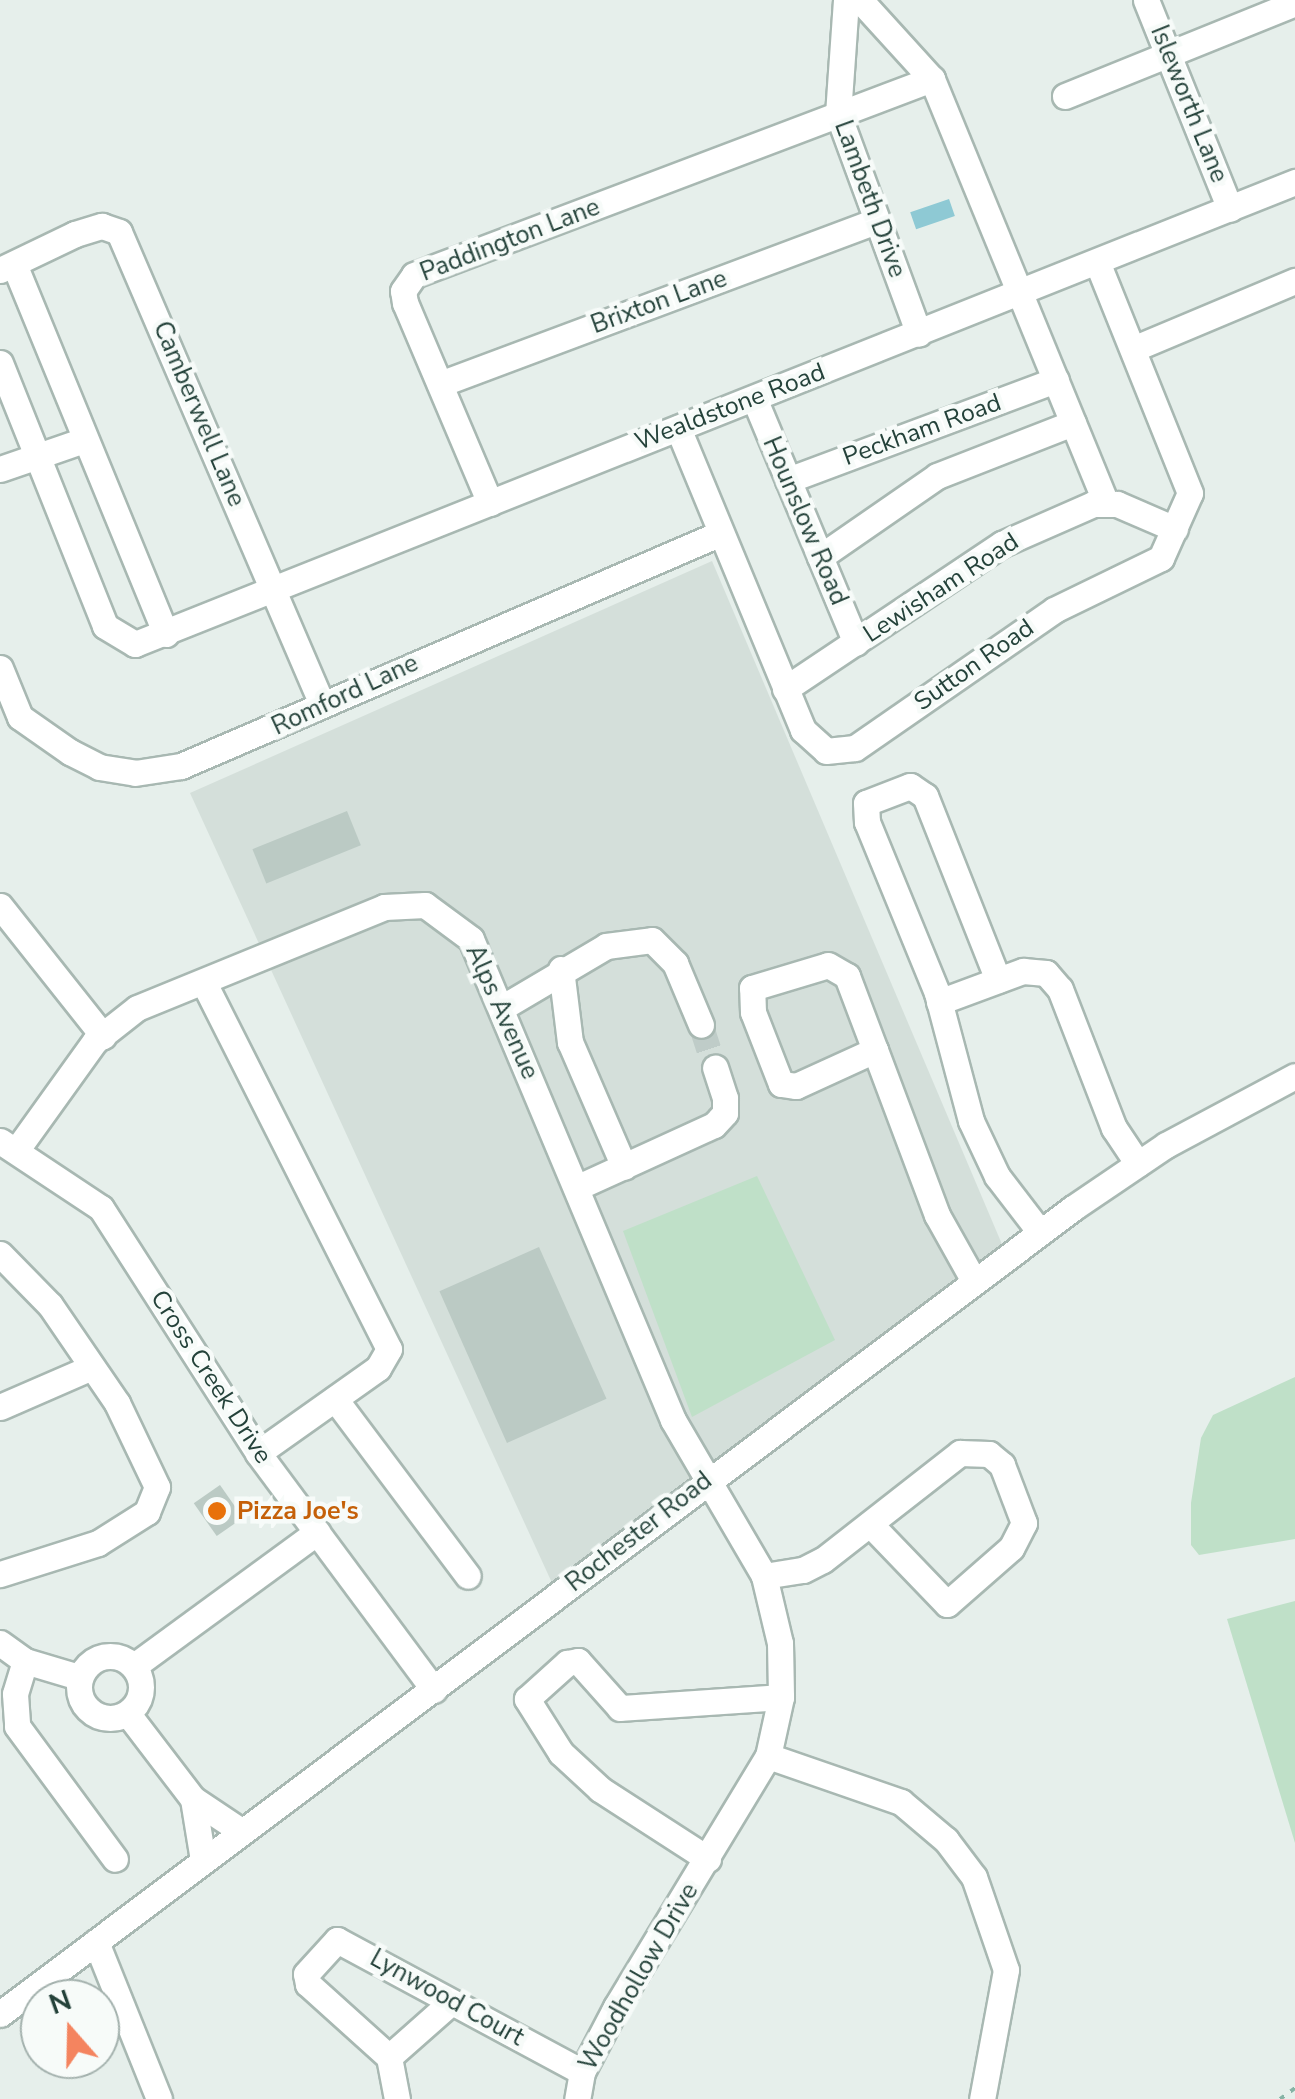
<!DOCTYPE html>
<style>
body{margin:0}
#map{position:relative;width:1295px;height:2099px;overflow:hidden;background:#e6efeb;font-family:"Nunito Sans",sans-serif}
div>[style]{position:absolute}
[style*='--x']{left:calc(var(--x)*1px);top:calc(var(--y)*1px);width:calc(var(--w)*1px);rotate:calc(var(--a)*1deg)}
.built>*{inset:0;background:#d4dfda}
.green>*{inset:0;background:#bfe0c8}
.water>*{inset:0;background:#8ec9d4;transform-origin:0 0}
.building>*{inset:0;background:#bbcac4;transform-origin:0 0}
.minor-tunnel>*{height:25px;margin-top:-12.5px;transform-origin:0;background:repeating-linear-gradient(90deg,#bfccc8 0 25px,transparent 0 37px)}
.path>*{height:4px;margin-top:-2px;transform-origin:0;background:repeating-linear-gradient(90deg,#86b3a5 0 5px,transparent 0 13px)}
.roads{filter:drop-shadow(2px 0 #a8b8b2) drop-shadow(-2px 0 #a8b8b2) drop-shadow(0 2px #a8b8b2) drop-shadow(0 -2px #a8b8b2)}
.minor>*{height:25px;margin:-12.5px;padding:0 12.5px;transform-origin:12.5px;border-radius:12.5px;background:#fff}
.minor>.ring{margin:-12.5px;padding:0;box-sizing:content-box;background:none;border:25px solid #fff;border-radius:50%}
.dots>*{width:28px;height:28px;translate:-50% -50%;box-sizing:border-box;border:5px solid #f7fbf9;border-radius:50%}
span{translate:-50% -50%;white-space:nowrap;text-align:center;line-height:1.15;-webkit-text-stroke:9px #f7fbf9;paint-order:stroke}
.street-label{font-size:25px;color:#24423a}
.food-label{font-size:25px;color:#c56008;font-weight:700}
.left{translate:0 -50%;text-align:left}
.north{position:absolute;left:20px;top:1979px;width:100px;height:100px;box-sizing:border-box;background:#f7fbf9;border:2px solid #a3b1ad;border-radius:50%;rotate:340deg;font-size:28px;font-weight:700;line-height:40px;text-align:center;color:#24423a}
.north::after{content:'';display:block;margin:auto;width:35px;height:45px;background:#f4845f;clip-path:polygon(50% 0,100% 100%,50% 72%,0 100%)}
</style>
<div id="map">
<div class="built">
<div style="clip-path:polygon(712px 561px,1007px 1256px,558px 1596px,190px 793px)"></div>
</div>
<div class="green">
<div style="clip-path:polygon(757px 1176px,835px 1340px,692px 1417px,623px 1231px)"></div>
<div style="clip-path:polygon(1295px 1377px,1295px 1539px,1199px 1555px,1191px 1545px,1191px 1503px,1201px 1438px,1213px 1415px)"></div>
<div style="clip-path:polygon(1295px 1601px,1295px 1843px,1227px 1619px)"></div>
</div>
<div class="water">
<div style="left:949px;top:199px;width:18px;height:41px;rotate:71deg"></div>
</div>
<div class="building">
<div style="left:347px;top:811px;width:37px;height:102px;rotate:68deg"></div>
<div style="left:539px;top:1247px;width:166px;height:109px;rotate:66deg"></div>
<div style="left:220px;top:1485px;width:40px;height:32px;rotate:55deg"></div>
</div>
<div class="minor-tunnel">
<div style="--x:701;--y:1025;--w:45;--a:72"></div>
</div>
<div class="path">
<div style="--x:1280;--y:2099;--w:19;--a:-36"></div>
</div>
<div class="roads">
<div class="minor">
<div style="--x:846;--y:0;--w:114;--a:94"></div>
<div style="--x:838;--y:114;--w:234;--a:69.8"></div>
<div style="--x:860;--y:0;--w:107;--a:47.7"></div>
<div style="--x:932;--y:79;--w:456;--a:67.7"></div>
<div style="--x:1146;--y:0;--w:225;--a:68.1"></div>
<div style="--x:1065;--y:96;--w:248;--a:-22"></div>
<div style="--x:14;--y:264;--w:400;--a:67.7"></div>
<div style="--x:0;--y:270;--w:83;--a:-25.6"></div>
<div style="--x:75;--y:234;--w:28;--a:-17"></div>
<div style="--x:102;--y:226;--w:18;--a:19"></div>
<div style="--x:119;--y:232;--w:512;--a:66.74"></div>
<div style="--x:1133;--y:349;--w:176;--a:-22.8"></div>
<div style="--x:0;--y:363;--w:283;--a:68.2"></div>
<div style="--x:105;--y:626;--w:35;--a:31"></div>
<div style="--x:135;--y:644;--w:1249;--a:-21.72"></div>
<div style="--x:440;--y:384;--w:466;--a:-20.5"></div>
<div style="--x:754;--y:398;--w:265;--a:67.4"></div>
<div style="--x:678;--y:428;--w:327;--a:67.5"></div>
<div style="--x:803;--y:730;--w:31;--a:42"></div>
<div style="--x:826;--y:751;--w:29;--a:-6"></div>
<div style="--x:855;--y:748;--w:242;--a:-34.7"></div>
<div style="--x:1054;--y:610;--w:119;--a:-25.9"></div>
<div style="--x:1161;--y:558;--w:71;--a:-66"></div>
<div style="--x:1190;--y:493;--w:247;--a:-111.9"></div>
<div style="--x:0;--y:469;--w:89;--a:-19"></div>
<div style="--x:788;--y:480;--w:286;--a:-20.5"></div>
<div style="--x:490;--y:503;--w:217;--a:-113"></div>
<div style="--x:405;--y:303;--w:12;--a:-99"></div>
<div style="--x:403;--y:291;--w:19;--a:-55"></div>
<div style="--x:414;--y:275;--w:554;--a:-20.73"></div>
<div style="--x:820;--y:557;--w:142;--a:-34.7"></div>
<div style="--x:937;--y:476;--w:146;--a:-21.3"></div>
<div style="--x:0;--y:668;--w:53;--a:67.8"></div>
<div style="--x:20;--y:717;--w:61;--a:35"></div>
<div style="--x:70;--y:752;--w:33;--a:27"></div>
<div style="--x:99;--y:767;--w:36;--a:9"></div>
<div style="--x:135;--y:773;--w:47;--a:-8.7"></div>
<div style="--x:181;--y:766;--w:588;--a:-23.34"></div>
<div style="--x:785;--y:689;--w:261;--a:-33.8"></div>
<div style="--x:1002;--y:544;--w:99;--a:-23.7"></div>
<div style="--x:1093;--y:504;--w:24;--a:0"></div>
<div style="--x:1117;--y:504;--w:63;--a:23.3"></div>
<div style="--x:0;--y:906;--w:166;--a:51.6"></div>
<div style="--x:561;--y:969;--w:74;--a:83"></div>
<div style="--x:570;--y:1042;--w:136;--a:66.6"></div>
<div style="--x:998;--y:980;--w:198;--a:-111.6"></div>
<div style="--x:925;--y:796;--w:18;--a:-146"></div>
<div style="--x:910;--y:786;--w:47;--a:158.9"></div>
<div style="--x:866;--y:803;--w:19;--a:87"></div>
<div style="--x:867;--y:822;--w:185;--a:67.7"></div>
<div style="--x:937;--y:993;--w:132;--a:75.1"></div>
<div style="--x:971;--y:1121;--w:61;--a:64.7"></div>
<div style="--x:997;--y:1176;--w:71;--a:52.5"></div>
<div style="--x:204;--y:983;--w:410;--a:63.2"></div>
<div style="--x:389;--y:1349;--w:22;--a:120"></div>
<div style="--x:378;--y:1368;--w:147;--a:144.7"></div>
<div style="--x:939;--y:1002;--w:90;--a:-20.3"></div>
<div style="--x:1023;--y:971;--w:23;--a:5"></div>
<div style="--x:1046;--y:973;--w:21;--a:49"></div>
<div style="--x:1060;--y:989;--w:149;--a:68.8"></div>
<div style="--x:1114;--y:1128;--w:43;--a:56.3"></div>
<div style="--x:503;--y:1007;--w:120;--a:-30.6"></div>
<div style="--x:606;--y:946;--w:46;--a:-7.4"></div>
<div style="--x:652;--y:940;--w:33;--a:45"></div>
<div style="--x:675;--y:963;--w:67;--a:67.2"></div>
<div style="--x:875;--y:1050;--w:87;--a:155.5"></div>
<div style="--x:796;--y:1086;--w:15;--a:-172"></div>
<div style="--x:781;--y:1084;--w:77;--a:-111.3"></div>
<div style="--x:753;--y:1012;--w:24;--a:-92"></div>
<div style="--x:752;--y:988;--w:79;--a:-16.8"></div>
<div style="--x:828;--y:965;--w:22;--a:30"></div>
<div style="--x:847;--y:976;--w:79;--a:69.3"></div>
<div style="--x:875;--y:1050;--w:176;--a:69.4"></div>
<div style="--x:937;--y:1215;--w:76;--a:60.7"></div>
<div style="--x:0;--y:1141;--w:121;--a:33.6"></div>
<div style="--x:101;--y:1208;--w:291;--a:57.3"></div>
<div style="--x:258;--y:1453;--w:295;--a:53.4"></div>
<div style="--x:18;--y:1148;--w:132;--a:-54.3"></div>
<div style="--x:95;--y:1041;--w:53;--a:-38.2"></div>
<div style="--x:137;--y:1008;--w:267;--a:-22.2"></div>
<div style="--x:384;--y:907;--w:41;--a:-2.8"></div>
<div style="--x:425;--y:905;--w:57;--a:36.5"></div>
<div style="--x:471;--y:939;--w:522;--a:67.22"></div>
<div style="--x:673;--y:1420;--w:181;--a:59.7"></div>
<div style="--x:764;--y:1576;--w:69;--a:76.6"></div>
<div style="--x:780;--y:1643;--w:54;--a:88.9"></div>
<div style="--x:781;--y:1697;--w:60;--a:102.4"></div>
<div style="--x:768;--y:1756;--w:293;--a:121.2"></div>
<div style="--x:616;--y:2007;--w:73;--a:117.6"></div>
<div style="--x:582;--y:2072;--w:27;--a:100"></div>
<div style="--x:578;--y:1187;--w:149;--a:-24.5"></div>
<div style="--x:714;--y:1125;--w:16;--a:-47"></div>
<div style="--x:725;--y:1113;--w:15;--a:-90"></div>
<div style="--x:725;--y:1098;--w:32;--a:-108"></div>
<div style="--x:0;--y:1254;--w:71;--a:45.6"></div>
<div style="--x:50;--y:1305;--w:119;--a:55.6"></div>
<div style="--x:117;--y:1403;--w:93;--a:64.5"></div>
<div style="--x:157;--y:1487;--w:27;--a:112"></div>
<div style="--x:147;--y:1512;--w:58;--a:147.7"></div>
<div style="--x:98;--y:1543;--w:103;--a:162.4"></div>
<div style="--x:335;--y:1399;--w:221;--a:53.1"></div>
<div style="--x:0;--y:1407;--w:100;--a:-23.5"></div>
<div style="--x:764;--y:1576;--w:39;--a:-9"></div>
<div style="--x:803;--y:1570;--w:22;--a:-27"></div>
<div style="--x:823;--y:1560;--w:174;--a:-38"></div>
<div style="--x:960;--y:1453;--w:29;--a:2"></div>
<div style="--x:989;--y:1454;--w:17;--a:40"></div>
<div style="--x:1002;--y:1465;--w:62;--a:69.2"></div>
<div style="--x:1024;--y:1523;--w:28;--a:117"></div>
<div style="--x:1011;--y:1548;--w:85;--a:138.8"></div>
<div style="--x:947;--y:1604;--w:111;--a:-133.9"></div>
<div style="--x:0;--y:1643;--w:31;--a:36"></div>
<div style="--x:25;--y:1661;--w:56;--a:16.5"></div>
<div class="ring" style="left:79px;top:1656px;width:37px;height:37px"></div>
<div style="--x:25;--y:1661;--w:34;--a:107"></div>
<div style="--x:15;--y:1694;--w:32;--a:86"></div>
<div style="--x:17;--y:1726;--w:165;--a:53.6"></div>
<div style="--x:134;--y:1666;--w:227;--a:-36.2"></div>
<div style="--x:128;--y:1714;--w:107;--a:52.6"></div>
<div style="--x:193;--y:1799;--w:58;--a:33.7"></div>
<div style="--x:768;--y:1756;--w:141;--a:19.1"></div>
<div style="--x:901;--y:1802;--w:59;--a:40.2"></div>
<div style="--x:946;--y:1840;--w:46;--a:52.9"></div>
<div style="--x:974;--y:1877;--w:98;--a:71"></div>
<div style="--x:1006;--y:1970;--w:131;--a:100.5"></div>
<div style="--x:193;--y:1799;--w:62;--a:80.7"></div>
<div style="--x:708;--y:1859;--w:129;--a:-147.1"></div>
<div style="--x:600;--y:1789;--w:53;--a:-137.3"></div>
<div style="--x:561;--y:1753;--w:64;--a:-122.2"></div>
<div style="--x:527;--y:1699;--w:54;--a:-42"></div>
<div style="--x:567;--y:1663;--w:11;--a:-10"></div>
<div style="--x:578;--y:1661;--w:63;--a:48.2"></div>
<div style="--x:620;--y:1708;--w:161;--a:-3.9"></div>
<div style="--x:96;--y:1942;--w:169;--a:68.1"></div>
<div style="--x:0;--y:2014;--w:1342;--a:-36.91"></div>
<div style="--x:1073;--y:1208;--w:112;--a:-34.1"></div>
<div style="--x:1166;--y:1145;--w:146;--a:-28.1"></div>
<div style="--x:389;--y:2057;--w:81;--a:-41.5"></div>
<div style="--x:397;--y:2099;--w:43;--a:-100.8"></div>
<div style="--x:389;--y:2057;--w:109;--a:-138"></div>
<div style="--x:308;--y:1984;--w:10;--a:-101"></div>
<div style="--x:306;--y:1974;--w:46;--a:-47.6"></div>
<div style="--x:337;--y:1940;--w:278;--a:28.3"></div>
</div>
</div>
<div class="dots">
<div style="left:217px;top:1511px;background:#e8710a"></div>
</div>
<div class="street-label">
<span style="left:1189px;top:104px;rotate:68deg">Isleworth Lane</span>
<span style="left:870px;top:199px;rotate:70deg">Lambeth Drive</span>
<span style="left:510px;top:240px;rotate:-21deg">Paddington Lane</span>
<span style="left:659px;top:302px;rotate:-20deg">Brixton Lane</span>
<span style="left:730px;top:407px;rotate:-21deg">Wealdstone Road</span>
<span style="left:199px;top:414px;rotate:67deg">Camberwell Lane</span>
<span style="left:922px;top:430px;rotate:-20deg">Peckham Road</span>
<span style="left:805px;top:521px;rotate:67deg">Hounslow Road</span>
<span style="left:941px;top:588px;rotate:-33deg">Lewisham Road</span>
<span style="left:974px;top:665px;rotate:-35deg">Sutton Road</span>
<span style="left:345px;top:695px;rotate:-25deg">Romford Lane</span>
<span style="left:502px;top:1012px;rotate:66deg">Alps Avenue</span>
<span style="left:211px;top:1377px;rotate:57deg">Cross Creek Drive</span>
<span style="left:639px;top:1532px;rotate:-38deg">Rochester Road</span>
<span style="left:639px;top:1977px;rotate:-60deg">Woodhollow Drive</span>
<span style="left:447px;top:1998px;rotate:29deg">Lynwood Court</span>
</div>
<div class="food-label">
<span class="left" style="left:237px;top:1511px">Pizza Joe's</span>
</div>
<div class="north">N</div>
</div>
